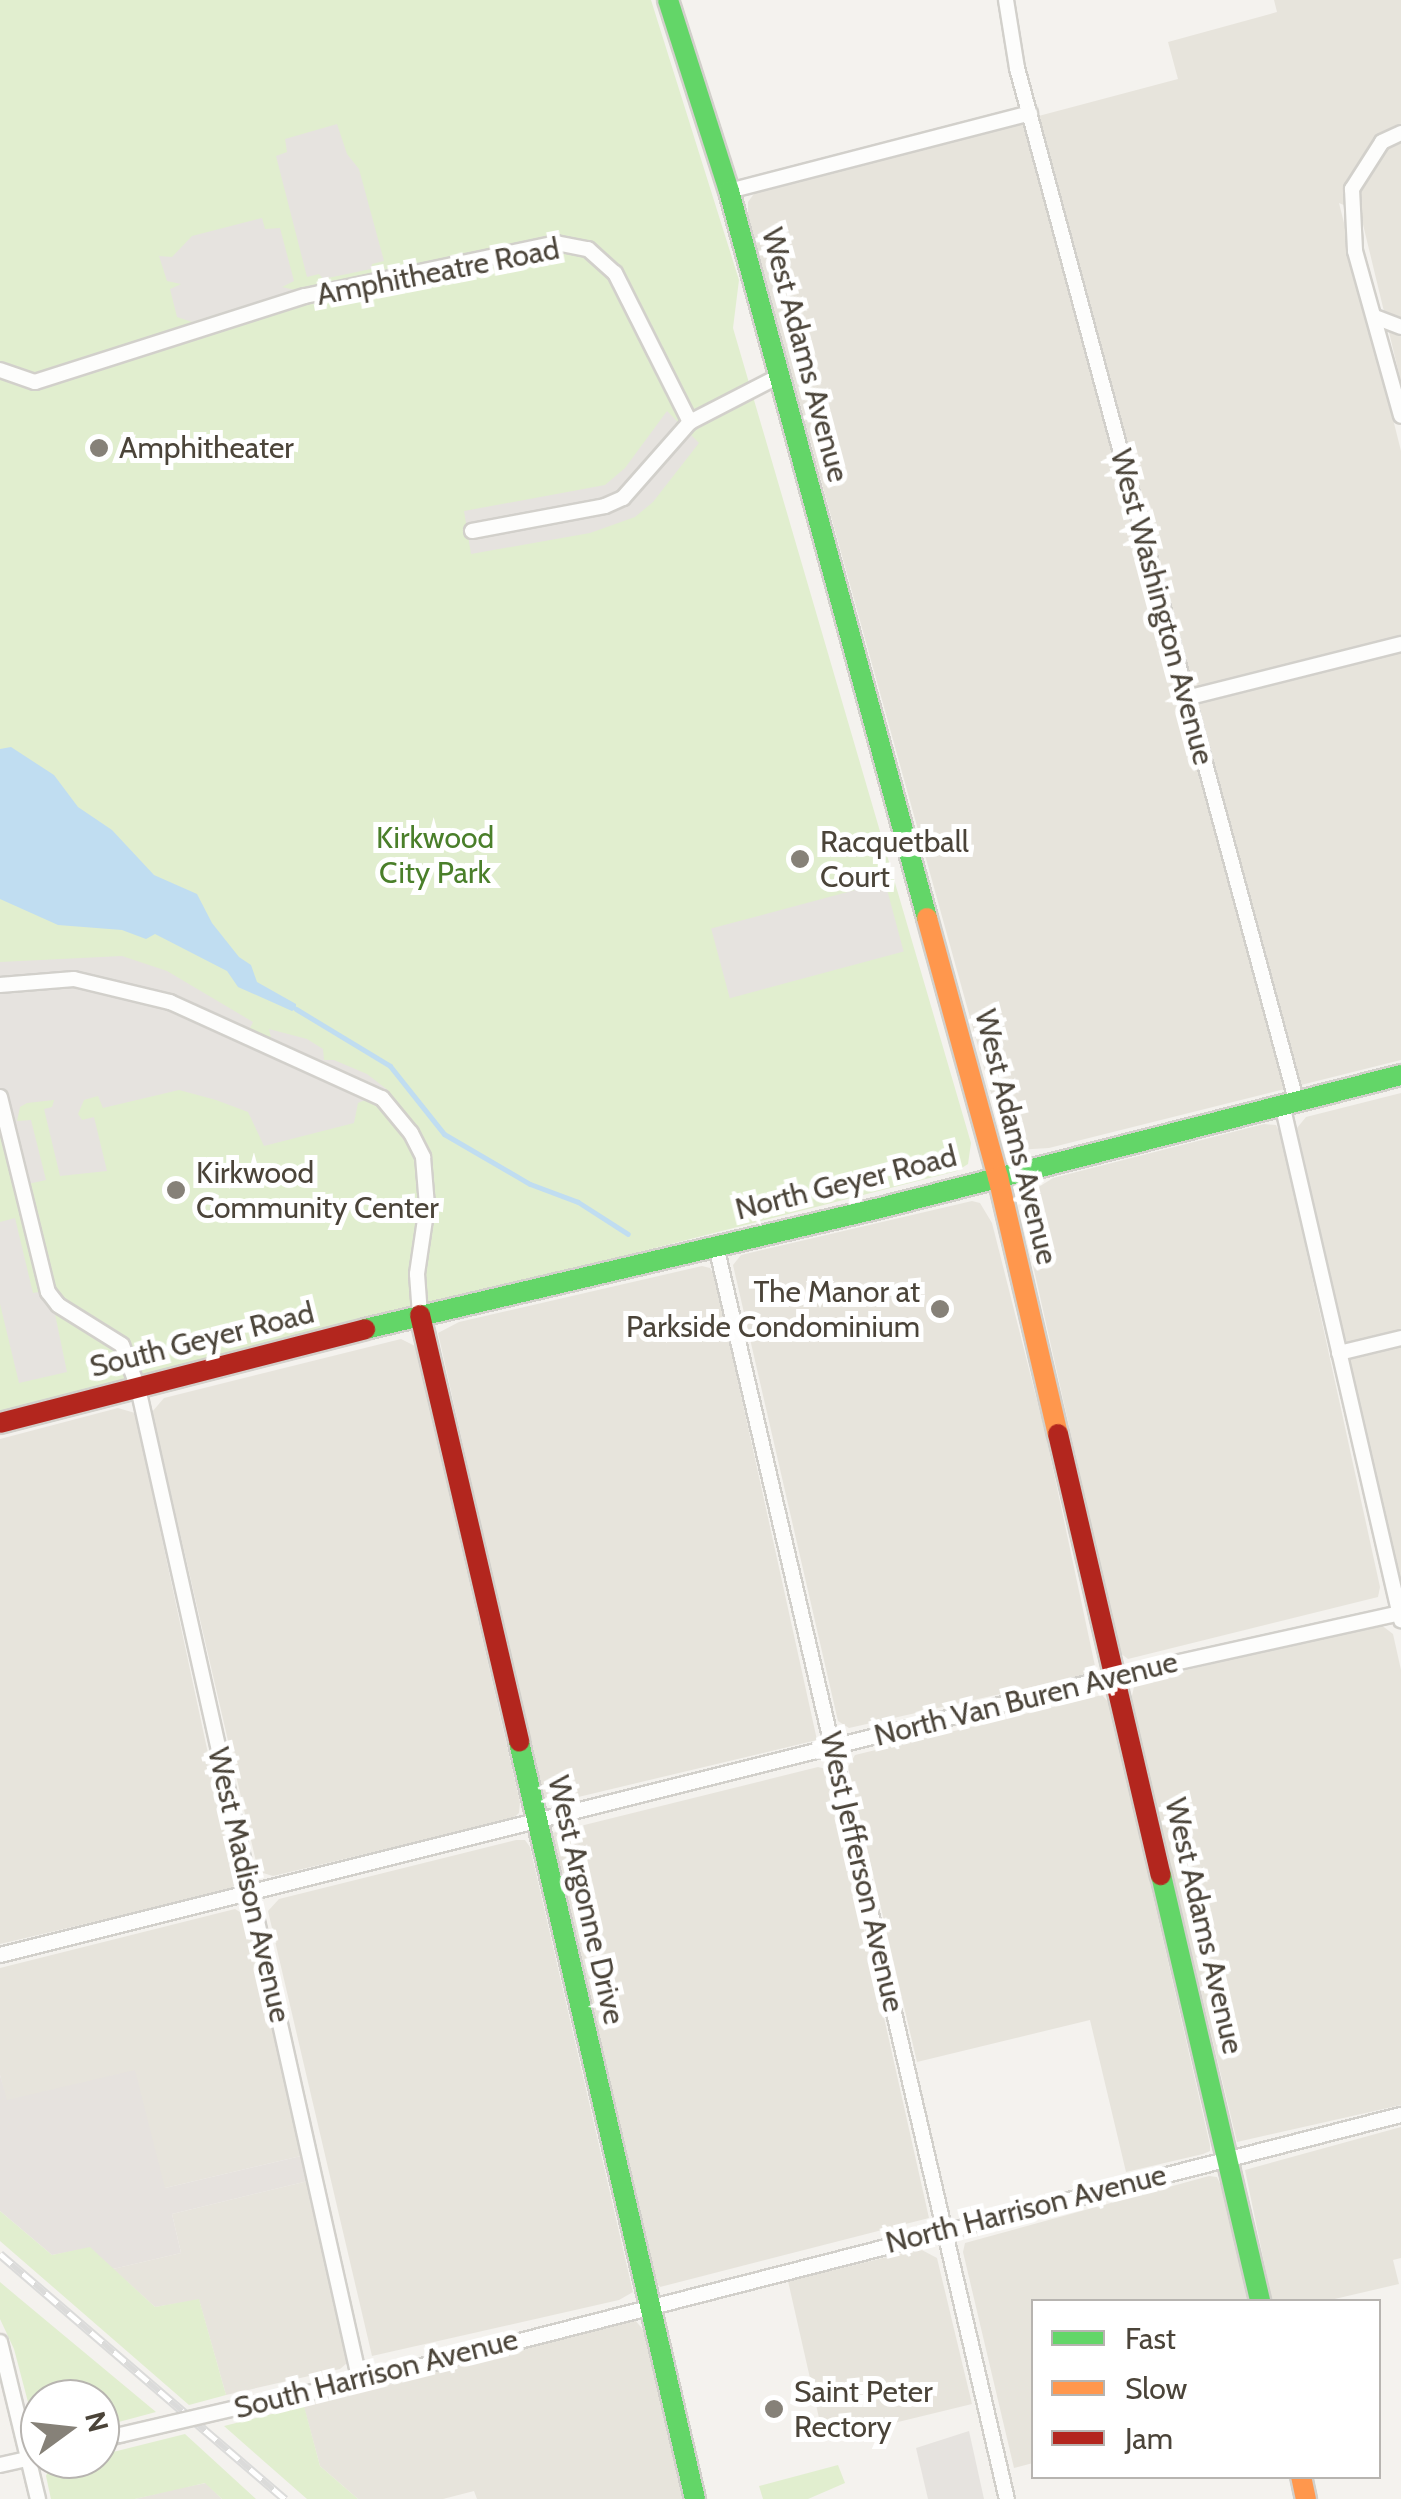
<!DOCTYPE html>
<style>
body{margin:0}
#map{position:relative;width:1401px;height:2499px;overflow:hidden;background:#f4f2ee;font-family:Cabin,sans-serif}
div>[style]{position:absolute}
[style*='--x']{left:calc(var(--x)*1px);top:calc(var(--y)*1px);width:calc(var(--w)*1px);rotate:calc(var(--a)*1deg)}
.residential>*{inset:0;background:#e7e4dc}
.industrial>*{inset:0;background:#e6e2de}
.green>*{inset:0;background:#e1eecf}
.parking>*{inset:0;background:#e6e3df;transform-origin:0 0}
.water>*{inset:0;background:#c0ddf1}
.stream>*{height:5px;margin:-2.5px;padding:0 2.5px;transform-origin:2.5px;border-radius:2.5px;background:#c0ddf1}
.roads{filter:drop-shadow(2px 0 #d2d0cb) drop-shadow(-2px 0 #d2d0cb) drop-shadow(0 2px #d2d0cb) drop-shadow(0 -2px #d2d0cb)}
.street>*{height:14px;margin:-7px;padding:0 7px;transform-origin:7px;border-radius:7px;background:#fdfdfc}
.fast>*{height:20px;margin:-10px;padding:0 10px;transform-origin:10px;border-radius:10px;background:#63d668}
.slow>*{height:20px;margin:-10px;padding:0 10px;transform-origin:10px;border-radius:10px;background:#ff974d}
.jam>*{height:20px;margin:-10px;padding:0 10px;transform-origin:10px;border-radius:10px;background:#b3261e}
.rail>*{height:9px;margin-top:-4.5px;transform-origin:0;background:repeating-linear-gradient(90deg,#fff 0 15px,#dbdbda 0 30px);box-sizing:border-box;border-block:2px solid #dbdbda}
.bridges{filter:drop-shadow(2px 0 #d2d0cb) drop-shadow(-2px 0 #d2d0cb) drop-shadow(0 2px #d2d0cb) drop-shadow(0 -2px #d2d0cb)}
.street-bridge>*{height:14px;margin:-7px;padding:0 7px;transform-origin:7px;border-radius:7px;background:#fdfdfc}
.dots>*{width:28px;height:28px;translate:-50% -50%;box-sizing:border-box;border:5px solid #fff;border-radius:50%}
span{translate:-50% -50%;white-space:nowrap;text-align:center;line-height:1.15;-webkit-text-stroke:10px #fff;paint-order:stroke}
.street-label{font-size:30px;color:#4b4439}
.poi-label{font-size:30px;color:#4b4439}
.left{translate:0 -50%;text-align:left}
.right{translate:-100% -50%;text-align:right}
.park-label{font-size:30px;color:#4a7f2a}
.legend{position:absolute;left:1031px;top:2299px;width:350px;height:180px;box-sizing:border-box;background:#fff;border:2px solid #b7b4b0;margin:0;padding:12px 18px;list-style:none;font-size:30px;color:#4b4439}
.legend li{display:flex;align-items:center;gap:20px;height:50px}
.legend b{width:50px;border:2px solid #b7b4b0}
.north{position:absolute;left:20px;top:2379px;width:100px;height:100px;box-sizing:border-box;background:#fff;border:2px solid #b7b4b0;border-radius:50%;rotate:75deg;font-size:28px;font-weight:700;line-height:40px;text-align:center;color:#4b4439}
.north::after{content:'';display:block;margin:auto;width:35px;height:45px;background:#868178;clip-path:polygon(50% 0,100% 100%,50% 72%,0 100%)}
</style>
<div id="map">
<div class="residential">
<div style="clip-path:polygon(1274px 0,1401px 0,1401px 382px,1360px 212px,1339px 203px,1401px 451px,1401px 1060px,1049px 1148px,1014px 1150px,1004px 1140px,748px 217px,748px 202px,756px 191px,1178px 79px,1168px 42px,1277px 12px)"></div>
<div style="clip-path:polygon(1401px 1093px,1401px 1584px,1297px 1128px,1306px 1117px)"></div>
<div style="clip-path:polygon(1264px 1124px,1276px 1125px,1281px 1135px,1380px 1587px,1378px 1597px,1128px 1659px,1120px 1653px,1025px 1230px,1025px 1207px,1029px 1193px,1053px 1178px)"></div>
<div style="clip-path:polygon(972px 1201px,980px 1203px,992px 1223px,1046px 1436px,1095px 1666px,1081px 1676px,849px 1728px,838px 1721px,733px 1265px,741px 1255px)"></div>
<div style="clip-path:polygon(702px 1266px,710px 1268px,715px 1277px,817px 1740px,549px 1804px,542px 1798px,438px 1333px,459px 1322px)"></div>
<div style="clip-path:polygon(401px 1339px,415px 1346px,520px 1802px,519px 1813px,512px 1819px,273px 1876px,263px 1873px,257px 1866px,152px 1412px,164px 1398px)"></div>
<div style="clip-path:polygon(118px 1408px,135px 1413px,236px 1884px,229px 1890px,0 1944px,0 1439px)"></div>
<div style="clip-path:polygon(1380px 1624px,1393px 1634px,1401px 1670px,1401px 2105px,1237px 2142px,1131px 1700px,1134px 1687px,1140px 1681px)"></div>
<div style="clip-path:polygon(1102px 1695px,1109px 1703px,1210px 2145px,1210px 2151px,1203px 2154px,1126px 2172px,1090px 2020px,917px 2062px,848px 1767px,855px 1755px)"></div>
<div style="clip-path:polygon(818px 1767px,826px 1769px,830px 1777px,929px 2218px,660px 2287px,654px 2280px,552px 1833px)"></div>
<div style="clip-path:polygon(516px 1840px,525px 1840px,530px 1847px,633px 2292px,619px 2300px,372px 2356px,268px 1911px,279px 1899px)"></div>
<div style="clip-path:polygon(235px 1909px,248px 1917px,301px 2156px,165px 2188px,6px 2100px,0 2075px,0 1968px)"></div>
<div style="clip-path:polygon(1401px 2127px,1401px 2258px,1393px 2260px,1399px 2284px,1326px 2301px,1272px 2301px,1245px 2170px)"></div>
<div style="clip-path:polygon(1209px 2176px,1217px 2177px,1221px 2186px,1248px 2301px,1034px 2302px,1033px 2463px,1014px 2468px,963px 2252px,965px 2243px)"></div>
<div style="clip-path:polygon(308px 2181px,347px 2363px,340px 2369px,226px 2395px,199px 2300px,155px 2307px,113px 2269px,181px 2253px,172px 2214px)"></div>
<div style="clip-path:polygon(920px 2249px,937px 2258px,972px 2404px,824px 2440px,788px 2281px)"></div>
<div style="clip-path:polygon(635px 2320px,645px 2332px,684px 2499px,477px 2499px,474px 2491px,443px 2499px,358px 2499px,320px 2466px,302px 2400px)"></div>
<div style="clip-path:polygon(206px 2483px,222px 2499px,135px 2499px,175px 2489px)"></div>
</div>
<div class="industrial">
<div style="clip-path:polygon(135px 2070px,165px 2188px,301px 2156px,308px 2181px,172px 2214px,181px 2253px,113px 2269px,90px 2248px,52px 2255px,0 2211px,0 2075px,7px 2100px)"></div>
</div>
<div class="green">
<div style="clip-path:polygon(0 0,651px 0,739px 280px,733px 328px,971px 1143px,968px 1164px,957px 1171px,0 1415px)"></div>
<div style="clip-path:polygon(0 2211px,52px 2255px,90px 2247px,155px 2307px,199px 2299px,226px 2395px,189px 2405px,0 2241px)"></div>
<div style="clip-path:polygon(0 2282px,19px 2298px,156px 2412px,100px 2427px,100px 2399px,40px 2399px,38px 2440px,14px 2349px,0 2319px)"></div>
<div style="clip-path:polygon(304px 2406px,320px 2466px,358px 2499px,307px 2499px,224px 2426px)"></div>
<div style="clip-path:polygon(185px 2434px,256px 2499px,222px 2499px,205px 2483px,135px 2499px,51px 2499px,46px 2476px,49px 2468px)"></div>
<div style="clip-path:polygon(838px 2465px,845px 2483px,808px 2499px,763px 2499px,759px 2486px)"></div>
</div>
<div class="parking">
<div style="clip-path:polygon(337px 124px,347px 154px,359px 169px,384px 261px,372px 264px,371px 269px,323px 279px,319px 274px,307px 277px,276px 156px,287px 152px,285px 139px)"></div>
<div style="clip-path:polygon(262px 218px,265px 229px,280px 228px,294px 281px,282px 287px,295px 290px,192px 322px,177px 317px,170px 289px,181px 284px,167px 281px,159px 256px,172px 257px,192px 236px)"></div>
<div style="clip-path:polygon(667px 411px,699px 443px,653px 502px,635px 517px,590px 533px,471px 554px,464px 511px,605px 485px,625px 468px)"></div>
<div style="left:885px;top:882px;width:72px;height:180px;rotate:75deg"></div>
<div style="clip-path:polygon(122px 956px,167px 971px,253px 1022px,248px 1032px,272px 1042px,269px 1029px,307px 1039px,323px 1049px,324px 1060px,334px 1060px,367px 1074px,389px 1091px,376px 1106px,365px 1100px,358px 1103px,354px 1123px,264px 1146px,248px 1112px,216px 1100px,179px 1090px,103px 1108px,98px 1096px,84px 1100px,78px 1114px,82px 1120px,94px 1117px,107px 1171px,60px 1176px,44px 1109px,52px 1107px,54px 1100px,27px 1103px,20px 1107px,17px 1121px,31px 1120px,46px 1180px,14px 1187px,0 1130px,0 962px)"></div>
<div style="clip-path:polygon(15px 1218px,33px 1293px,39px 1292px,55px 1314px,67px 1372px,19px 1383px,0 1304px,0 1222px)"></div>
<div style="clip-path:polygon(969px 2431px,984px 2499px,928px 2499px,916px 2448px)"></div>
</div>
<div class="water">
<div style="clip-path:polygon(11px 747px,54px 775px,78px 807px,112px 830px,154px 875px,197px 894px,212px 923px,239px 957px,251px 965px,257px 982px,296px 1004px,296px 1009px,292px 1011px,238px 987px,227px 971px,155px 934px,146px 939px,122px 930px,58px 925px,0 899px,0 749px)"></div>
</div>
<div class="stream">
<div style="--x:296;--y:1009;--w:110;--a:31.2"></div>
<div style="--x:390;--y:1066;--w:87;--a:51.5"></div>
<div style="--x:444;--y:1134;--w:99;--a:30.2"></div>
<div style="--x:530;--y:1184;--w:51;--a:20.6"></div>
<div style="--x:578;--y:1202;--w:59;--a:32.6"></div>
</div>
<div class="roads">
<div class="street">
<div style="--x:1006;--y:0;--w:69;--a:80.8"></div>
<div style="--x:1017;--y:68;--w:1069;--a:74.87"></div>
<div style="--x:1401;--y:133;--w:21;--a:155"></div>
<div style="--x:1382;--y:142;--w:56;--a:122.6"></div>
<div style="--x:1352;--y:189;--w:62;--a:87.2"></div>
<div style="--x:1355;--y:251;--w:171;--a:74.4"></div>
<div style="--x:729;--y:191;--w:311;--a:-14.5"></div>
<div style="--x:1375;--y:317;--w:28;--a:21"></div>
<div style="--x:0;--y:370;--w:37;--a:19"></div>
<div style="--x:35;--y:382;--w:283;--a:-17.7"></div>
<div style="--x:305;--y:296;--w:257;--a:-11.9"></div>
<div style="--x:556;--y:243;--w:33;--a:11"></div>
<div style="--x:588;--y:249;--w:36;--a:42"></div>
<div style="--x:615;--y:273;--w:167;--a:63.3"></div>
<div style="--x:472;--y:531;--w:135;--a:-10.6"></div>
<div style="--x:605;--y:506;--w:20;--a:-24"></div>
<div style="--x:623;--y:498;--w:101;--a:-48.6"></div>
<div style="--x:690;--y:422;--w:100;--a:-27.3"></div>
<div style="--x:1186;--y:698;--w:222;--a:-14.1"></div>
<div style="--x:0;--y:985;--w:74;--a:-4.6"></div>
<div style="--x:74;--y:979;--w:99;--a:13.5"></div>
<div style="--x:170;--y:1002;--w:233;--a:24.4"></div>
<div style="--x:382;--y:1098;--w:45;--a:50.4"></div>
<div style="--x:411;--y:1133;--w:27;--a:63"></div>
<div style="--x:423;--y:1157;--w:49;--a:85.3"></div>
<div style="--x:427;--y:1206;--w:69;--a:98.4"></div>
<div style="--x:417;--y:1274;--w:41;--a:85.8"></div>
<div style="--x:0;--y:1097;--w:201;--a:76.2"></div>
<div style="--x:48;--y:1292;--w:16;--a:52"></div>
<div style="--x:58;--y:1305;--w:75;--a:32"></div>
<div style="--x:122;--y:1345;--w:46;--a:69.6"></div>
<div style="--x:138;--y:1388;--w:1018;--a:77.41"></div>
<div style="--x:1282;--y:1104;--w:530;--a:77.01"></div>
<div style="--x:716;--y:1246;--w:1286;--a:76.93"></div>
<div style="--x:1339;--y:1353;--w:64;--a:-13.6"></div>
<div style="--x:0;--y:1955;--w:1150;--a:-14.04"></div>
<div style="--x:1116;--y:1676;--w:292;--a:-12.5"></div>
<div style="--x:0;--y:2342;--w:162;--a:76.4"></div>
<div style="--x:236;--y:2408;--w:127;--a:-11.8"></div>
<div style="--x:360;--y:2382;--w:1075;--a:-14.39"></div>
<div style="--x:100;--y:2440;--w:21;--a:-14"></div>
<div style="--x:0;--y:2465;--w:41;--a:-12.7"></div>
</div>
<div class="fast">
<div style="--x:668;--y:0;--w:201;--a:72.3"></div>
<div style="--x:729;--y:191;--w:753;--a:74.76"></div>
<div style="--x:365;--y:1329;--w:525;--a:-13.22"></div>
<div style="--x:876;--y:1209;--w:542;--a:-14.32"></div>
<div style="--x:519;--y:1742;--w:777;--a:76.91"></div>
<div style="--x:1161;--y:1875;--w:438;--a:76.9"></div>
</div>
<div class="slow">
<div style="--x:927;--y:918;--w:269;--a:74.7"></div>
<div style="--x:998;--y:1177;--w:264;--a:76.9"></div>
<div style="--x:1301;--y:2476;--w:24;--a:78"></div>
</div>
<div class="jam">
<div style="--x:420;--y:1315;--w:438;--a:76.9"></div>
<div style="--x:0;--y:1423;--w:377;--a:-14.4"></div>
<div style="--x:1058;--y:1434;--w:453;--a:76.9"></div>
</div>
</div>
<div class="rail">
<div style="--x:0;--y:2254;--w:376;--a:40.7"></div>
</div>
<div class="bridges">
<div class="street-bridge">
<div style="--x:120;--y:2435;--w:119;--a:-13.1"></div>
</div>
</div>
<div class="dots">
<div style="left:99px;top:448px;background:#868178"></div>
<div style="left:800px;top:859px;background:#868178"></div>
<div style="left:176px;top:1190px;background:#868178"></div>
<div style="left:940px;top:1309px;background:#868178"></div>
<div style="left:774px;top:2409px;background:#868178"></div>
</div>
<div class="street-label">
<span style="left:438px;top:272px;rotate:-11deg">Amphitheatre Road</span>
<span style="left:805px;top:355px;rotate:75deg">West Adams Avenue</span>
<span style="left:1162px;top:607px;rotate:75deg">West Washington Avenue</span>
<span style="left:1016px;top:1137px;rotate:76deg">West Adams Avenue</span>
<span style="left:846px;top:1183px;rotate:-14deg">North Geyer Road</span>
<span style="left:202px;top:1340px;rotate:-14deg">South Geyer Road</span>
<span style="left:1026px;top:1699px;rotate:-14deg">North Van Buren Avenue</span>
<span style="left:862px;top:1872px;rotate:77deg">West Jefferson Avenue</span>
<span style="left:249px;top:1885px;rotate:77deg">West Madison Avenue</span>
<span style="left:586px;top:1900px;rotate:77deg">West Argonne Drive</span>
<span style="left:1204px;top:1926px;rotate:77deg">West Adams Avenue</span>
<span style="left:1026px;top:2209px;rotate:-14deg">North Harrison Avenue</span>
<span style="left:376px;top:2374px;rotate:-14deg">South Harrison Avenue</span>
</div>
<div class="poi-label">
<span class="left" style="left:119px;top:448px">Amphitheater</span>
<span class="left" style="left:820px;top:859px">Racquetball<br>Court</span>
<span class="left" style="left:196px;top:1190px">Kirkwood<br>Community Center</span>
<span class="right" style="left:920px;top:1309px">The Manor at<br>Parkside Condominium</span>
<span class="left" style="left:794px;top:2409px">Saint Peter<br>Rectory</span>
</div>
<div class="park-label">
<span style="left:435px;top:855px">Kirkwood<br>City Park</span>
</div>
<ul class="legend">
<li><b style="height:12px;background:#63d668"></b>Fast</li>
<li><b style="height:12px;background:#ff974d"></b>Slow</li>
<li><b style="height:12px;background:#b3261e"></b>Jam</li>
</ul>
<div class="north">N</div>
</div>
